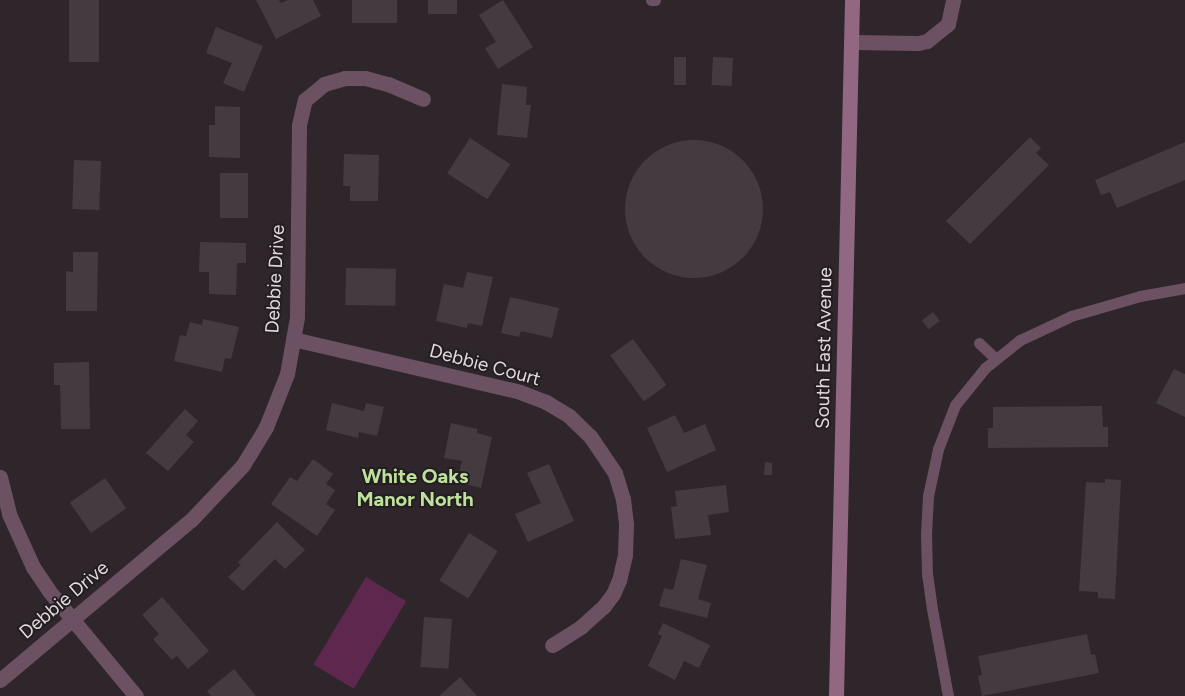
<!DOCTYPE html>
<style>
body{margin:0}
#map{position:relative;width:1185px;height:696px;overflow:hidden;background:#2e262b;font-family:Figtree,sans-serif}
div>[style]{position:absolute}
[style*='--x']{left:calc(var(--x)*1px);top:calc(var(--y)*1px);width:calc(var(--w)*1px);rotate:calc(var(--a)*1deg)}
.green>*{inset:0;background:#5e284e;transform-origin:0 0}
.building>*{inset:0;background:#433b40;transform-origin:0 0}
.round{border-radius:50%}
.lane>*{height:11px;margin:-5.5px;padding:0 5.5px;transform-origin:5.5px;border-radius:5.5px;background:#6c5162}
.street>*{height:15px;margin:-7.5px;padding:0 7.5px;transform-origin:7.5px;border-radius:7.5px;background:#6c5162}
.secondary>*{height:15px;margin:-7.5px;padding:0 7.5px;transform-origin:7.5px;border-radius:7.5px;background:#916782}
span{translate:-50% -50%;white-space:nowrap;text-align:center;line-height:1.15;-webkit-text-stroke:4px #241d21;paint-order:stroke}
.street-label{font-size:19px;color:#dfdadd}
.neighbourhood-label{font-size:20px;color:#bee29c;font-weight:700}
</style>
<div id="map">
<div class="green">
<div style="left:366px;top:577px;width:47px;height:102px;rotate:31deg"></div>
</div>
<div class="building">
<div style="left:69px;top:0;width:30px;height:62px"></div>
<div style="clip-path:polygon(256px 0,279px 0,281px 3px,288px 0,313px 0,321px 16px,276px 39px)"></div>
<div style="left:352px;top:0;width:45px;height:23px"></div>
<div style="left:428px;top:0;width:29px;height:14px"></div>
<div style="clip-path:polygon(503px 0,533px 47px,498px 69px,485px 48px,496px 42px,479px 15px)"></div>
<div style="clip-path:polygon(216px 27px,263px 46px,244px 92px,223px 83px,232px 63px,206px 53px)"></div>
<div style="left:674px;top:57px;width:12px;height:28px"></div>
<div style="left:713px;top:57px;width:20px;height:28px;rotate:3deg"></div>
<div style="clip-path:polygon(502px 84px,527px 87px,526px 105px,531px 105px,527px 138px,497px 135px)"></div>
<div style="clip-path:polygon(215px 106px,240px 107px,240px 158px,209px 157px,209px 125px,215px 125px)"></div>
<div style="clip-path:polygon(1030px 137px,1041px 148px,1036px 153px,1049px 165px,970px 244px,946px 221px)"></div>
<div style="left:470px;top:138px;width:48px;height:42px;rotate:33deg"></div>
<div class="round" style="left:625px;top:140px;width:138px;height:138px"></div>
<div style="clip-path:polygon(1185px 142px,1185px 180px,1117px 208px,1110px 192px,1101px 195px,1095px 180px)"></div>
<div style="clip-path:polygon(344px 154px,379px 155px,378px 201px,350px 201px,350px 186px,343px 186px)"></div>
<div style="left:74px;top:160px;width:27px;height:49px;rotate:2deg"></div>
<div style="left:220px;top:173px;width:28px;height:45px"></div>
<div style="clip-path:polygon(200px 242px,246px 243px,246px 263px,237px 263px,236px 295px,209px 294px,209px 272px,199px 272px)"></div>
<div style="clip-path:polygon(73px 252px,98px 252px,97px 311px,66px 311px,66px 271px,73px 272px)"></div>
<div style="left:346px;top:268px;width:50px;height:37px;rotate:1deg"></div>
<div style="clip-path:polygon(467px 272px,493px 277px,482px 326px,468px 323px,467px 328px,436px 321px,444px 284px,463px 288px)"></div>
<div style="clip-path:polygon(510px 297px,559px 308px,552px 338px,521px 331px,519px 337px,501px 333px)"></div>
<div style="left:933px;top:312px;width:11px;height:14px;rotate:52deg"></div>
<div style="clip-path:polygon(203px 319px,239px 327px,231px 359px,225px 358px,222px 372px,174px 361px,180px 335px,186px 336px,190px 322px,202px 325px)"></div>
<div style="left:633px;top:339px;width:57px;height:28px;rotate:54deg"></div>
<div style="clip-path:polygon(89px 362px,90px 429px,61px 429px,60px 385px,54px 385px,54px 363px)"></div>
<div style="clip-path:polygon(1174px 369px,1185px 374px,1185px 417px,1156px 403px)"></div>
<div style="clip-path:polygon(332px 403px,364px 411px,366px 403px,384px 407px,377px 436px,359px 432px,358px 438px,326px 430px)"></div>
<div style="clip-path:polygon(1102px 406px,1103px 427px,1108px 427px,1108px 447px,988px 448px,988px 428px,993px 428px,993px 407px)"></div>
<div style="clip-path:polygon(185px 409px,198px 421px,186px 435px,194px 442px,168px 471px,146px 453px)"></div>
<div style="clip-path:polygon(675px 415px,684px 433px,705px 424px,716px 450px,667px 472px,647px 428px)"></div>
<div style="clip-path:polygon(451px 423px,477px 429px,477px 433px,492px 437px,481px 488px,457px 482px,462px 461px,444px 458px)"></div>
<div style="clip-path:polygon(313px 459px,333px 474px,326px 484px,335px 490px,326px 504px,335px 510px,317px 536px,271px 504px,290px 477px,297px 481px)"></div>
<div style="clip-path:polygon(765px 462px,772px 463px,772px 475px,764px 475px)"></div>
<div style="clip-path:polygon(549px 464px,574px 521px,528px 542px,515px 514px,541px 503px,527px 473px)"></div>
<div style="left:105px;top:478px;width:37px;height:43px;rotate:55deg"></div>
<div style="clip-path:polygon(1105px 479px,1121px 480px,1115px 599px,1098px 598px,1098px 592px,1079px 591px,1086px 482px,1105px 483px)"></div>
<div style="clip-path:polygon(726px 485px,729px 512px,708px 515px,711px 535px,675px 539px,671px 507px,677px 506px,675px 491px)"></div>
<div style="clip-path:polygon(277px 522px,305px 550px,285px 569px,275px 559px,243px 591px,228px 577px,241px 565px,238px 562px)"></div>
<div style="left:469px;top:533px;width:34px;height:56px;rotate:32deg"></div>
<div style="clip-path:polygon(681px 559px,707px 565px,698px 599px,711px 603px,707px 618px,659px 606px,664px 588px,673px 590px)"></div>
<div style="clip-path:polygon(162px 597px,209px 651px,188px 669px,177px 656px,172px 660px,153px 639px,159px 634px,142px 615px)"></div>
<div style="left:424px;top:617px;width:28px;height:50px;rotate:4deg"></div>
<div style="clip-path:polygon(663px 623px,710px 645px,699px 668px,684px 661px,675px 680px,648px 666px,662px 636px,658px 634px)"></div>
<div style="clip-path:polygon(1087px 634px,1091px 655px,1095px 654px,1099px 673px,982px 696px,978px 676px,982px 675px,978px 656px)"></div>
<div style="clip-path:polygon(234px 669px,256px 696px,211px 696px,207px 691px)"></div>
<div style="clip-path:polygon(460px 677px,477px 696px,439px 696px)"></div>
</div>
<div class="lane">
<div style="--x:651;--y:0;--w:4;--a:0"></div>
<div style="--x:979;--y:343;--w:23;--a:43"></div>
<div style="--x:948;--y:696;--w:88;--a:-100.4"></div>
<div style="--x:932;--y:609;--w:35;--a:-98"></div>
<div style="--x:927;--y:574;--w:40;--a:-91.4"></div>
<div style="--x:926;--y:534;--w:38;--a:-87"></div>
<div style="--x:928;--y:496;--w:48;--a:-78"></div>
<div style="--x:938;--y:449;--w:47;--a:-68.9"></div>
<div style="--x:955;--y:405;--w:48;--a:-51"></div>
<div style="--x:985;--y:368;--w:45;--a:-38.7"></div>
<div style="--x:1020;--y:340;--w:56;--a:-25.2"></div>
<div style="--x:1071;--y:316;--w:72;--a:-16.2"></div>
<div style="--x:1140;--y:296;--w:46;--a:-10.1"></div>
</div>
<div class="street">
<div style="--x:851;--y:42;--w:67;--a:0.9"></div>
<div style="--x:918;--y:43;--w:9;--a:-13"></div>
<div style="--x:927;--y:41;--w:27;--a:-39"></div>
<div style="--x:948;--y:24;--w:25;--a:-78"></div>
<div style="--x:293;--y:339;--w:233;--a:13.1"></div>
<div style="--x:520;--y:392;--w:28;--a:21"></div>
<div style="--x:546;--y:402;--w:27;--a:31"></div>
<div style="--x:569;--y:416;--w:29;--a:44"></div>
<div style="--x:590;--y:436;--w:45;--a:56"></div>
<div style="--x:615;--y:473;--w:27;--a:73"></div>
<div style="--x:623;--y:499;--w:26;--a:83"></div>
<div style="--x:626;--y:525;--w:30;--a:92"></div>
<div style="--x:625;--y:555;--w:26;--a:103"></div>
<div style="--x:619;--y:580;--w:15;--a:113"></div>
<div style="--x:613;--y:594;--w:15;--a:127"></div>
<div style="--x:604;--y:606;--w:31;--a:138"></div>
<div style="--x:581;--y:627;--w:34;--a:148"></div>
<div style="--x:0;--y:477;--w:38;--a:76"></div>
<div style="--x:9;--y:514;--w:58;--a:65.6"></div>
<div style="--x:33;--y:567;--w:29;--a:56"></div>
<div style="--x:49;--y:591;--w:136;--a:50.4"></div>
<div style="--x:0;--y:680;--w:249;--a:-40"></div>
<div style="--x:191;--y:520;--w:76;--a:-46.6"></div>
<div style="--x:243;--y:465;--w:44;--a:-58.8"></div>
<div style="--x:266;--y:427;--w:57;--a:-68.4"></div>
<div style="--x:287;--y:374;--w:58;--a:-80"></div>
<div style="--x:297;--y:317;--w:192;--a:-89.4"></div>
<div style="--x:299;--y:125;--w:26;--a:-77"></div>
<div style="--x:305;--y:100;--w:25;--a:-40"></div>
<div style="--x:324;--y:84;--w:22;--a:-16"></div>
<div style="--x:345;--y:78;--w:20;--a:0"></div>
<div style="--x:365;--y:78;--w:24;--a:15"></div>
<div style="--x:388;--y:84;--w:38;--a:23"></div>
</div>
<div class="secondary">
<div style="--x:836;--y:696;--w:696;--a:-88.68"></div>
</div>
<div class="street-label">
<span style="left:275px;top:279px;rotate:-87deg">Debbie Drive</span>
<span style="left:824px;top:348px;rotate:-89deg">South East Avenue</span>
<span style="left:485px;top:365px;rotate:15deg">Debbie Court</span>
<span style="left:64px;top:600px;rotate:-40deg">Debbie Drive</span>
</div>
<div class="neighbourhood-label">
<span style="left:415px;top:488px">White Oaks<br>Manor North</span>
</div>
</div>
